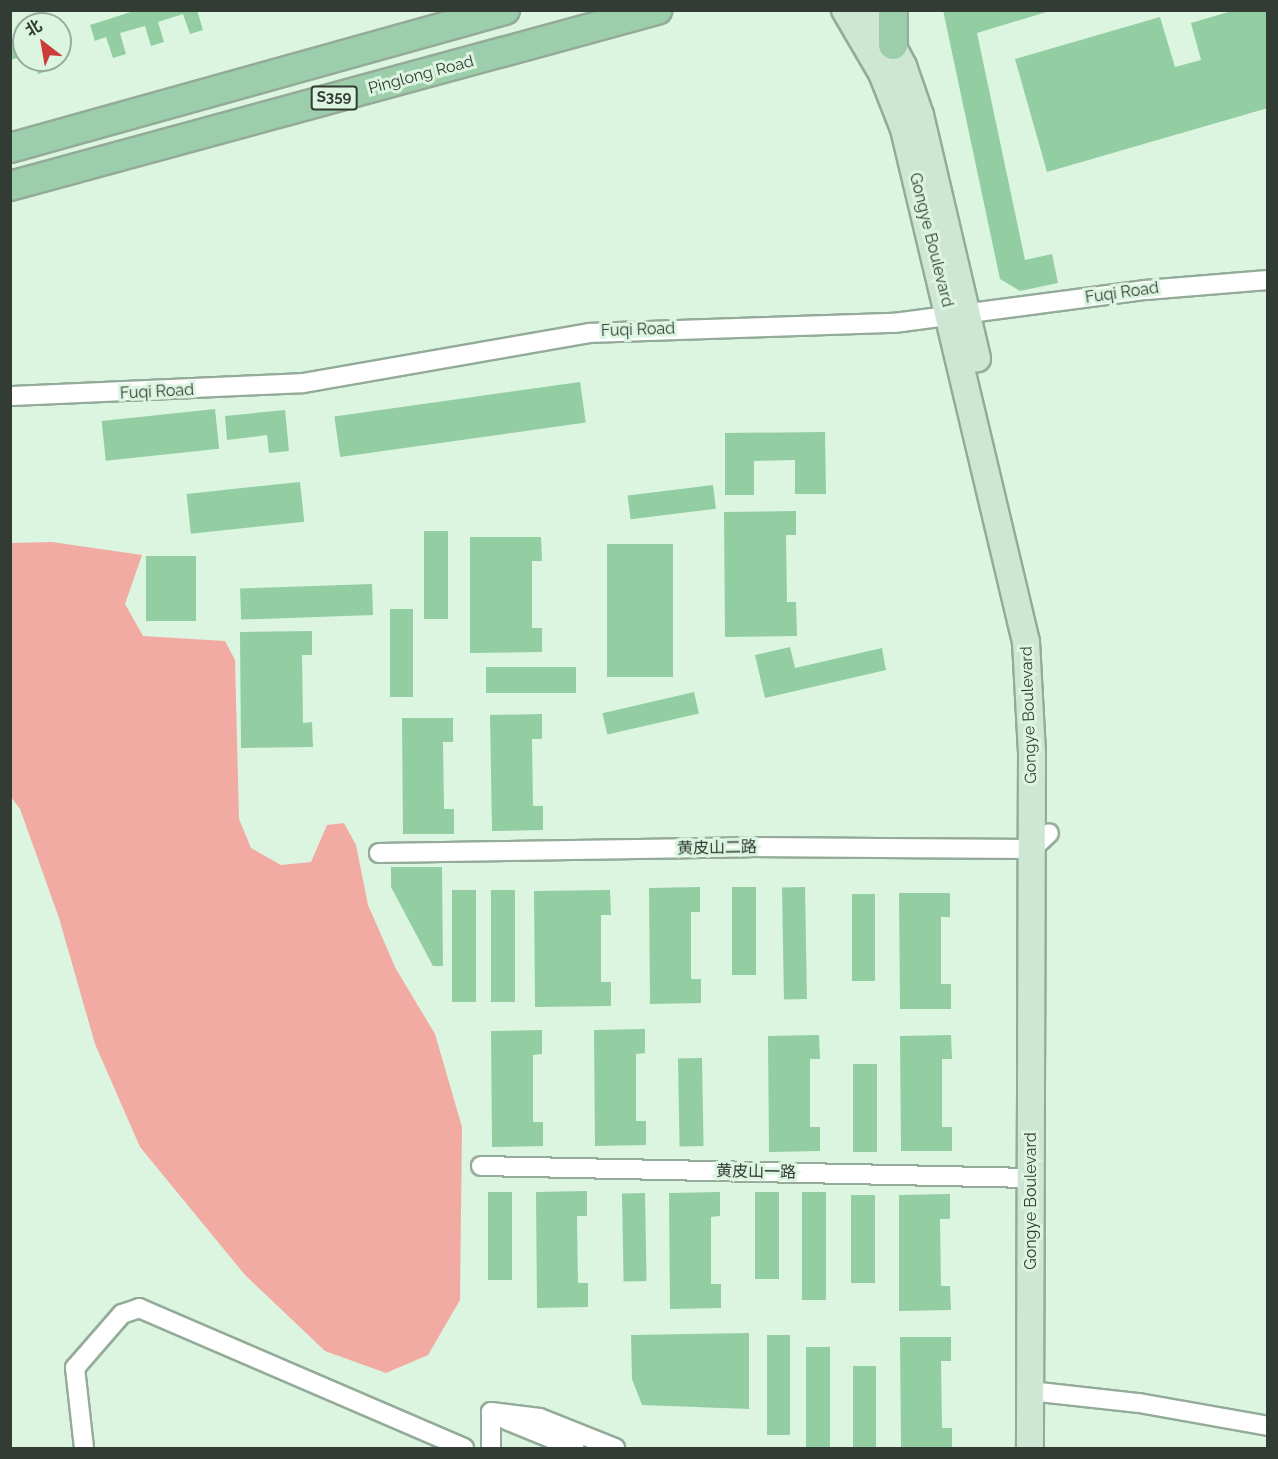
<!DOCTYPE html>
<meta charset="utf-8">
<style>
body{margin:0}
#map{position:relative;width:1278px;height:1459px;overflow:hidden;background:#dcf5e1;font-family:Raleway,"Noto Sans SC",sans-serif}
div>[style]{position:absolute}
[style*='--x']{left:calc(var(--x)*1px);top:calc(var(--y)*1px);width:calc(var(--w)*1px);rotate:calc(var(--a)*1deg)}
.forest>*{inset:0;background:#f2aba3}
.building>*{inset:0;background:#93cda2;transform-origin:0 0}
.roads{filter:drop-shadow(2px 0 #93ab98) drop-shadow(-2px 0 #93ab98) drop-shadow(0 2px #93ab98) drop-shadow(0 -2px #93ab98)}
.street>*{height:18px;margin:-9px;padding:0 9px;transform-origin:9px;border-radius:9px;background:#fff}
.secondary>*{height:26px;margin:-13px;padding:0 13px;transform-origin:13px;border-radius:13px;background:#cee7d5}
.primary>*{height:28px;margin:-14px;padding:0 14px;transform-origin:14px;border-radius:14px;background:#9dceac}
span{translate:-50% -50%;white-space:nowrap;text-align:center;line-height:1.15;-webkit-text-stroke:6px #dcf5e1;paint-order:stroke}
.shield-label span{padding:2px 4px;background:#dcf5e1;border:2px solid;border-radius:4px;-webkit-text-stroke-width:0}
.shield-label{font-size:15px;color:#323c35;font-weight:700}
.street-label{font-size:16px;color:#323c35}
.frame{position:absolute;inset:0;border:12px solid #323c35;pointer-events:none}
.north{position:absolute;left:12px;top:12px;width:60px;height:60px;box-sizing:border-box;background:#dcf5e1;border:2px solid #98ab9c;border-radius:50%;rotate:329deg;font-size:16px;font-weight:700;line-height:24px;text-align:center;color:#323c35}
.north::after{content:'';display:block;margin:auto;width:21px;height:27px;background:#cb3c3a;clip-path:polygon(50% 0,100% 100%,50% 72%,0 100%)}
</style>
<div id="map">
<div class="forest">
<div style="clip-path:polygon(52px 542px,142px 555px,125px 604px,143px 636px,225px 641px,235px 660px,239px 819px,251px 848px,281px 865px,311px 862px,327px 825px,344px 823px,356px 845px,368px 905px,396px 969px,435px 1034px,462px 1127px,460px 1300px,428px 1355px,386px 1373px,325px 1351px,245px 1275px,140px 1147px,95px 1044px,59px 918px,20px 809px,11px 797px,11px 543px)"></div>
</div>
<div class="building">
<div style="clip-path:polygon(137px 10px,197px 10px,203px 30px,190px 34px,183px 14px,158px 22px,164px 42px,151px 46px,145px 26px,120px 33px,126px 54px,113px 58px,106px 37px,95px 41px,90px 25px)"></div>
<div style="clip-path:polygon(943px 10px,1053px 10px,977px 33px,1025px 260px,1052px 254px,1058px 283px,1020px 291px,1000px 279px)"></div>
<div style="clip-path:polygon(1235px 10px,1268px 10px,1268px 108px,1047px 172px,1015px 59px,1160px 17px,1175px 67px,1201px 60px,1191px 23px)"></div>
<div style="clip-path:polygon(24px 39px,24px 56px,10px 60px,10px 43px)"></div>
<div style="clip-path:polygon(34px 60px,54px 60px,57px 68px,38px 74px)"></div>
<div style="left:580px;top:382px;width:41px;height:248px;rotate:82deg"></div>
<div style="left:215px;top:409px;width:40px;height:114px;rotate:84deg"></div>
<div style="clip-path:polygon(285px 410px,289px 451px,269px 453px,267px 435px,227px 440px,225px 416px)"></div>
<div style="clip-path:polygon(825px 432px,826px 494px,795px 494px,795px 460px,754px 461px,754px 495px,725px 495px,725px 433px)"></div>
<div style="left:300px;top:482px;width:40px;height:114px;rotate:84deg"></div>
<div style="left:713px;top:485px;width:24px;height:86px;rotate:83deg"></div>
<div style="clip-path:polygon(796px 511px,796px 535px,786px 535px,787px 602px,796px 602px,797px 636px,725px 637px,724px 512px)"></div>
<div style="left:448px;top:531px;width:88px;height:24px;rotate:90deg"></div>
<div style="clip-path:polygon(470px 537px,541px 537px,542px 561px,532px 561px,532px 628px,542px 628px,542px 652px,470px 653px)"></div>
<div style="left:673px;top:544px;width:133px;height:66px;rotate:90deg"></div>
<div style="left:196px;top:556px;width:65px;height:50px;rotate:90deg"></div>
<div style="left:372px;top:584px;width:31px;height:132px;rotate:88deg"></div>
<div style="left:390px;top:609px;width:23px;height:88px"></div>
<div style="clip-path:polygon(312px 631px,312px 655px,302px 655px,303px 723px,312px 722px,313px 747px,241px 748px,240px 632px)"></div>
<div style="clip-path:polygon(790px 647px,795px 668px,882px 648px,886px 670px,765px 698px,755px 655px)"></div>
<div style="left:576px;top:667px;width:26px;height:90px;rotate:90deg"></div>
<div style="left:694px;top:692px;width:22px;height:94px;rotate:77deg"></div>
<div style="clip-path:polygon(542px 714px,542px 739px,532px 739px,533px 806px,543px 806px,543px 830px,492px 831px,490px 715px)"></div>
<div style="clip-path:polygon(402px 718px,453px 718px,453px 742px,443px 742px,444px 809px,454px 809px,454px 834px,403px 834px)"></div>
<div style="clip-path:polygon(391px 867px,442px 867px,443px 966px,433px 966px,391px 887px)"></div>
<div style="clip-path:polygon(700px 887px,700px 912px,691px 912px,691px 979px,701px 979px,701px 1003px,650px 1004px,649px 888px)"></div>
<div style="left:756px;top:887px;width:88px;height:24px;rotate:90deg"></div>
<div style="left:805px;top:887px;width:112px;height:23px;rotate:89deg"></div>
<div style="left:476px;top:890px;width:112px;height:24px;rotate:90deg"></div>
<div style="left:491px;top:890px;width:24px;height:112px"></div>
<div style="clip-path:polygon(610px 890px,611px 915px,601px 915px,601px 982px,611px 982px,611px 1006px,535px 1007px,534px 891px)"></div>
<div style="clip-path:polygon(899px 893px,950px 893px,950px 917px,941px 917px,941px 984px,951px 984px,951px 1009px,900px 1009px)"></div>
<div style="left:852px;top:894px;width:23px;height:87px"></div>
<div style="clip-path:polygon(645px 1029px,645px 1053px,636px 1054px,636px 1121px,646px 1121px,646px 1145px,595px 1146px,594px 1030px)"></div>
<div style="clip-path:polygon(542px 1030px,542px 1054px,533px 1055px,533px 1122px,543px 1122px,543px 1146px,492px 1147px,491px 1031px)"></div>
<div style="clip-path:polygon(819px 1035px,820px 1059px,810px 1059px,810px 1127px,820px 1127px,820px 1151px,769px 1152px,768px 1036px)"></div>
<div style="clip-path:polygon(951px 1035px,952px 1059px,942px 1059px,942px 1127px,952px 1127px,952px 1151px,901px 1151px,900px 1036px)"></div>
<div style="left:702px;top:1058px;width:88px;height:24px;rotate:89deg"></div>
<div style="left:877px;top:1064px;width:88px;height:24px;rotate:90deg"></div>
<div style="clip-path:polygon(587px 1191px,587px 1216px,577px 1216px,578px 1283px,588px 1283px,588px 1307px,537px 1308px,536px 1192px)"></div>
<div style="left:488px;top:1192px;width:24px;height:88px"></div>
<div style="clip-path:polygon(720px 1192px,720px 1216px,711px 1217px,711px 1284px,721px 1284px,721px 1308px,670px 1309px,669px 1193px)"></div>
<div style="left:755px;top:1192px;width:24px;height:87px"></div>
<div style="left:802px;top:1192px;width:24px;height:108px"></div>
<div style="left:645px;top:1193px;width:88px;height:23px;rotate:89deg"></div>
<div style="clip-path:polygon(950px 1194px,950px 1219px,940px 1219px,941px 1286px,950px 1286px,951px 1310px,899px 1311px,899px 1195px)"></div>
<div style="left:875px;top:1195px;width:88px;height:24px;rotate:90deg"></div>
<div style="clip-path:polygon(749px 1333px,749px 1409px,642px 1405px,632px 1379px,631px 1335px)"></div>
<div style="left:767px;top:1335px;width:23px;height:100px"></div>
<div style="clip-path:polygon(900px 1337px,951px 1337px,951px 1361px,941px 1361px,942px 1428px,952px 1428px,952px 1448px,901px 1448px)"></div>
<div style="left:806px;top:1347px;width:24px;height:100px"></div>
<div style="left:853px;top:1366px;width:23px;height:82px"></div>
</div>
<div class="roads">
<div class="street">
<div style="--x:10;--y:396;--w:293;--a:-2.5"></div>
<div style="--x:303;--y:383;--w:290;--a:-9.9"></div>
<div style="--x:589;--y:333;--w:305;--a:-1.9"></div>
<div style="--x:894;--y:323;--w:254;--a:-7.5"></div>
<div style="--x:1146;--y:290;--w:122;--a:-4.7"></div>
<div style="--x:379;--y:853;--w:371;--a:-0.9"></div>
<div style="--x:750;--y:847;--w:282;--a:0.4"></div>
<div style="--x:1032;--y:849;--w:23;--a:-43"></div>
<div style="--x:481;--y:1166;--w:550;--a:1.25"></div>
<div style="--x:1030;--y:1391;--w:110;--a:6.3"></div>
<div style="--x:1139;--y:1403;--w:131;--a:10.1"></div>
<div style="--x:491;--y:1412;--w:49;--a:7"></div>
<div style="--x:540;--y:1418;--w:81;--a:21.8"></div>
<div style="--x:491;--y:1412;--w:36;--a:90"></div>
<div style="--x:506;--y:1420;--w:74;--a:22.1"></div>
<div style="--x:84;--y:1448;--w:81;--a:-96.4"></div>
<div style="--x:75;--y:1368;--w:72;--a:-49"></div>
<div style="--x:122;--y:1314;--w:18;--a:-19"></div>
<div style="--x:139;--y:1308;--w:354;--a:23.3"></div>
</div>
<div class="secondary">
<div style="--x:845;--y:10;--w:73;--a:59.6"></div>
<div style="--x:882;--y:73;--w:60;--a:68.6"></div>
<div style="--x:904;--y:129;--w:527;--a:76.62"></div>
<div style="--x:1026;--y:642;--w:112;--a:86.9"></div>
<div style="--x:1032;--y:754;--w:694;--a:90.17"></div>
<div style="--x:873;--y:10;--w:64;--a:61.8"></div>
<div style="--x:903;--y:66;--w:52;--a:70.9"></div>
<div style="--x:920;--y:115;--w:250;--a:76.8"></div>
</div>
<div class="primary">
<div style="--x:893;--y:10;--w:35;--a:90"></div>
<div style="--x:10;--y:148;--w:514;--a:-15.58"></div>
<div style="--x:10;--y:186;--w:671;--a:-15.22"></div>
</div>
</div>
<div class="shield-label">
<span style="left:334px;top:98px">S359</span>
</div>
<div class="street-label">
<span style="left:421px;top:75px;rotate:-15deg">Pinglong Road</span>
<span style="left:931px;top:240px;rotate:76deg">Gongye Boulevard</span>
<span style="left:1122px;top:293px;rotate:-8deg">Fuqi Road</span>
<span style="left:638px;top:330px;rotate:-2deg">Fuqi Road</span>
<span style="left:157px;top:392px;rotate:-3deg">Fuqi Road</span>
<span style="left:1029px;top:715px;rotate:-92deg">Gongye Boulevard</span>
<span style="left:717px;top:848px;rotate:-1deg">黄皮山二路</span>
<span style="left:756px;top:1172px;rotate:1deg">黄皮山一路</span>
<span style="left:1031px;top:1201px;rotate:-90deg">Gongye Boulevard</span>
</div>
<div class="frame"></div>
<div class="north">北</div>
</div>
